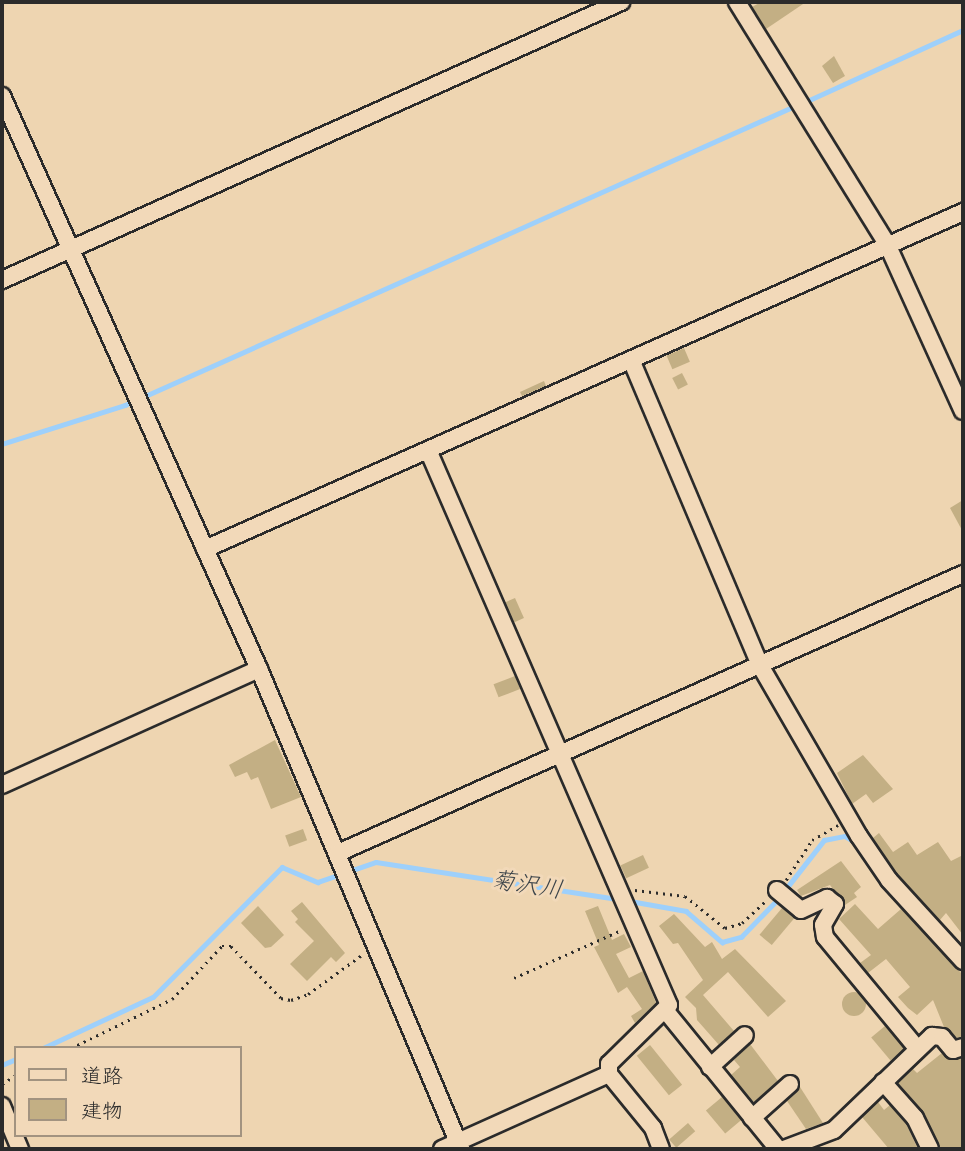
<!DOCTYPE html>
<meta charset="utf-8">
<style>
body{margin:0}
#map{position:relative;width:965px;height:1151px;overflow:hidden;background:#eed5b1;font-family:Pangolin,"Klee One",sans-serif}
div>[style]{position:absolute}
[style*='--x']{left:calc(var(--x)*1px);top:calc(var(--y)*1px);width:calc(var(--w)*1px);rotate:calc(var(--a)*1deg)}
.stream>*{height:4.5px;margin:-2.25px;padding:0 2.25px;transform-origin:2.25px;border-radius:2.25px;background:#9ed0fb}
.building>*{inset:0;background:#c3af84;transform-origin:0 0}
.round{border-radius:50%}
.path>*{height:2.5px;margin-top:-1.25px;transform-origin:0;background:repeating-linear-gradient(90deg,#2b2b2b 0 2px,transparent 0 7px)}
.roads{filter:drop-shadow(2px 0 #2b2b2b) drop-shadow(-2px 0 #2b2b2b) drop-shadow(0 2px #2b2b2b) drop-shadow(0 -2px #2b2b2b)}
.minor>*{height:16px;margin:-8px;padding:0 8px;transform-origin:8px;border-radius:8px;background:#f2d9b9}
span{translate:-50% -50%;white-space:nowrap;text-align:center;line-height:1.15;-webkit-text-stroke:6px #f2d9b9;paint-order:stroke}
.water-label{font-size:24px;color:#3c444a;font-style:italic}
.frame{position:absolute;inset:0;border:4px solid #2b2b2b;pointer-events:none}
.legend{position:absolute;left:14px;top:1046px;width:228px;height:91px;box-sizing:border-box;background:#f2d9b9;border:2px solid #a29380;margin:0;padding:9px 12px;list-style:none;font-size:21px;color:#2b2b2b}
.legend li{display:flex;align-items:center;gap:14px;height:35px}
.legend b{width:35px;border:2px solid #a29380}
</style>
<div id="map">
<div class="stream">
<div style="--x:805;--y:102;--w:174;--a:-24.5"></div>
<div style="--x:2;--y:444;--w:129;--a:-17.6"></div>
<div style="--x:125;--y:405;--w:736;--a:-24.06"></div>
<div style="--x:785;--y:890;--w:63;--a:-52"></div>
<div style="--x:824;--y:840;--w:21;--a:-11"></div>
<div style="--x:845;--y:836;--w:14;--a:30"></div>
<div style="--x:630;--y:901;--w:57;--a:10.1"></div>
<div style="--x:686;--y:911;--w:48;--a:40.7"></div>
<div style="--x:722;--y:942;--w:20;--a:-15"></div>
<div style="--x:741;--y:937;--w:56;--a:-45.7"></div>
<div style="--x:43;--y:1048;--w:121;--a:-24.9"></div>
<div style="--x:153;--y:997;--w:183;--a:-45.2"></div>
<div style="--x:282;--y:867;--w:39;--a:23"></div>
<div style="--x:318;--y:882;--w:61;--a:-19"></div>
<div style="--x:376;--y:862;--w:244;--a:8.7"></div>
<div style="--x:2;--y:1065;--w:15;--a:-23"></div>
</div>
<div class="building">
<div style="clip-path:polygon(761px 2px,806px 2px,766px 29px,752px 7px)"></div>
<div style="clip-path:polygon(834px 56px,845px 76px,833px 83px,822px 66px)"></div>
<div style="left:684px;top:348px;width:15px;height:19px;rotate:67deg"></div>
<div style="left:682px;top:373px;width:13px;height:11px;rotate:63deg"></div>
<div style="clip-path:polygon(544px 381px,546px 386px,522px 396px,520px 392px)"></div>
<div style="clip-path:polygon(963px 500px,963px 532px,950px 508px)"></div>
<div style="left:515px;top:598px;width:22px;height:11px;rotate:66deg"></div>
<div style="left:515px;top:676px;width:14px;height:23px;rotate:69deg"></div>
<div style="clip-path:polygon(275px 740px,301px 797px,271px 809px,258px 777px,251px 780px,247px 772px,235px 777px,229px 765px)"></div>
<div style="clip-path:polygon(863px 755px,893px 789px,873px 803px,866px 794px,852px 804px,837px 773px)"></div>
<div style="left:303px;top:829px;width:12px;height:19px;rotate:70deg"></div>
<div style="clip-path:polygon(879px 833px,893px 852px,908px 842px,917px 855px,938px 842px,951px 861px,963px 855px,963px 935px,946px 913px,940px 920px,897px 873px,873px 838px)"></div>
<div style="left:643px;top:855px;width:14px;height:25px;rotate:65deg"></div>
<div style="clip-path:polygon(841px 861px,861px 887px,854px 893px,857px 897px,845px 905px,830px 885px,801px 896px,797px 890px)"></div>
<div style="clip-path:polygon(302px 902px,345px 953px,336px 962px,331px 957px,307px 981px,290px 964px,314px 941px,295px 922px,298px 919px,291px 911px)"></div>
<div style="clip-path:polygon(855px 904px,878px 929px,901px 909px,963px 975px,963px 1037px,957px 1038px,944px 1027px,933px 1000px,917px 1015px,908px 1008px,898px 997px,910px 987px,886px 959px,868px 973px,860px 963px,871px 955px,839px 919px)"></div>
<div style="clip-path:polygon(258px 906px,284px 935px,271px 947px,265px 948px,241px 923px)"></div>
<div style="clip-path:polygon(598px 906px,612px 940px,624px 934px,631px 947px,616px 954px,629px 978px,643px 971px,656px 1003px,635px 1023px,631px 1016px,642px 1009px,627px 987px,618px 993px,594px 947px,599px 945px,585px 911px)"></div>
<div style="left:782px;top:908px;width:16px;height:35px;rotate:40deg"></div>
<div style="clip-path:polygon(674px 914px,705px 947px,712px 942px,722px 959px,735px 949px,786px 1001px,768px 1017px,728px 972px,703px 995px,734px 1031px,719px 1045px,697px 1020px,696px 1008px,685px 997px,703px 980px,678px 943px,673px 944px,659px 926px)"></div>
<div class="round" style="left:842px;top:992px;width:24px;height:24px"></div>
<div style="left:885px;top:1026px;width:30px;height:18px;rotate:50deg"></div>
<div style="clip-path:polygon(750px 1044px,778px 1081px,754px 1102px,731px 1075px,740px 1067px,734px 1060px)"></div>
<div style="left:650px;top:1045px;width:51px;height:17px;rotate:51deg"></div>
<div style="clip-path:polygon(942px 1053px,951px 1060px,963px 1058px,963px 1149px,940px 1149px,924px 1113px,898px 1083px,913px 1069px,917px 1073px)"></div>
<div style="clip-path:polygon(800px 1087px,823px 1123px,806px 1129px,787px 1101px)"></div>
<div style="left:722px;top:1097px;width:30px;height:21px;rotate:50deg"></div>
<div style="clip-path:polygon(878px 1102px,884px 1110px,890px 1105px,906px 1124px,918px 1149px,889px 1149px,862px 1117px)"></div>
<div style="left:688px;top:1123px;width:11px;height:25px;rotate:49deg"></div>
</div>
<div class="path">
<div style="--x:786;--y:880;--w:48;--a:-57"></div>
<div style="--x:812;--y:840;--w:30;--a:-30"></div>
<div style="--x:635;--y:890;--w:50;--a:6.8"></div>
<div style="--x:685;--y:896;--w:51;--a:38.7"></div>
<div style="--x:725;--y:928;--w:18;--a:-16"></div>
<div style="--x:742;--y:923;--w:34;--a:-43"></div>
<div style="--x:514;--y:978;--w:115;--a:-24.1"></div>
<div style="--x:71;--y:1048;--w:112;--a:-25.9"></div>
<div style="--x:172;--y:999;--w:73;--a:-46.7"></div>
<div style="--x:222;--y:946;--w:9;--a:0"></div>
<div style="--x:231;--y:946;--w:72;--a:46.1"></div>
<div style="--x:281;--y:998;--w:10;--a:11"></div>
<div style="--x:291;--y:1000;--w:18;--a:-19"></div>
<div style="--x:308;--y:994;--w:68;--a:-36"></div>
<div style="--x:2;--y:1084;--w:17;--a:-33"></div>
</div>
<div class="roads">
<div class="minor">
<div style="--x:737;--y:2;--w:287;--a:58.2"></div>
<div style="--x:888;--y:246;--w:181;--a:65.6"></div>
<div style="--x:2;--y:96;--w:628;--a:65.84"></div>
<div style="--x:259;--y:669;--w:521;--a:67.18"></div>
<div style="--x:2;--y:280;--w:679;--a:-24.19"></div>
<div style="--x:632;--y:362;--w:331;--a:67.1"></div>
<div style="--x:761;--y:667;--w:195;--a:59.9"></div>
<div style="--x:859;--y:836;--w:53;--a:55.7"></div>
<div style="--x:889;--y:880;--w:110;--a:47.6"></div>
<div style="--x:428;--y:450;--w:605;--a:66.53"></div>
<div style="--x:669;--y:1005;--w:84;--a:135.5"></div>
<div style="--x:609;--y:1064;--w:10;--a:90"></div>
<div style="--x:609;--y:1074;--w:70;--a:50.8"></div>
<div style="--x:653;--y:1128;--w:22;--a:69"></div>
<div style="--x:205;--y:549;--w:830;--a:-23.97"></div>
<div style="--x:2;--y:785;--w:282;--a:-24.3"></div>
<div style="--x:338;--y:853;--w:684;--a:-24.06"></div>
<div style="--x:777;--y:890;--w:31;--a:40"></div>
<div style="--x:801;--y:910;--w:29;--a:-25"></div>
<div style="--x:827;--y:898;--w:10;--a:37"></div>
<div style="--x:835;--y:904;--w:24;--a:120"></div>
<div style="--x:823;--y:925;--w:12;--a:81"></div>
<div style="--x:825;--y:937;--w:143;--a:50.4"></div>
<div style="--x:665;--y:1010;--w:179;--a:50.9"></div>
<div style="--x:710;--y:1067;--w:47;--a:-42.4"></div>
<div style="--x:883;--y:1082;--w:48;--a:48.4"></div>
<div style="--x:915;--y:1118;--w:34;--a:64"></div>
<div style="--x:2;--y:1106;--w:47;--a:67.3"></div>
<div style="--x:752;--y:1118;--w:51;--a:-41.8"></div>
<div style="--x:442;--y:1149;--w:183;--a:-24.2"></div>
<div style="--x:784;--y:1149;--w:53;--a:-20.8"></div>
<div style="--x:834;--y:1130;--w:136;--a:-43.8"></div>
<div style="--x:932;--y:1036;--w:10;--a:6"></div>
<div style="--x:942;--y:1037;--w:17;--a:50"></div>
<div style="--x:953;--y:1050;--w:10;--a:-17"></div>
</div>
</div>
<div class="water-label">
<span style="left:527px;top:885px;rotate:9deg">菊沢川</span>
</div>
<div class="frame"></div>
<ul class="legend">
<li><b style="height:9px;background:#f2d9b9"></b>道路</li>
<li><b style="height:19px;background:#c3af84"></b>建物</li>
</ul>
</div>
